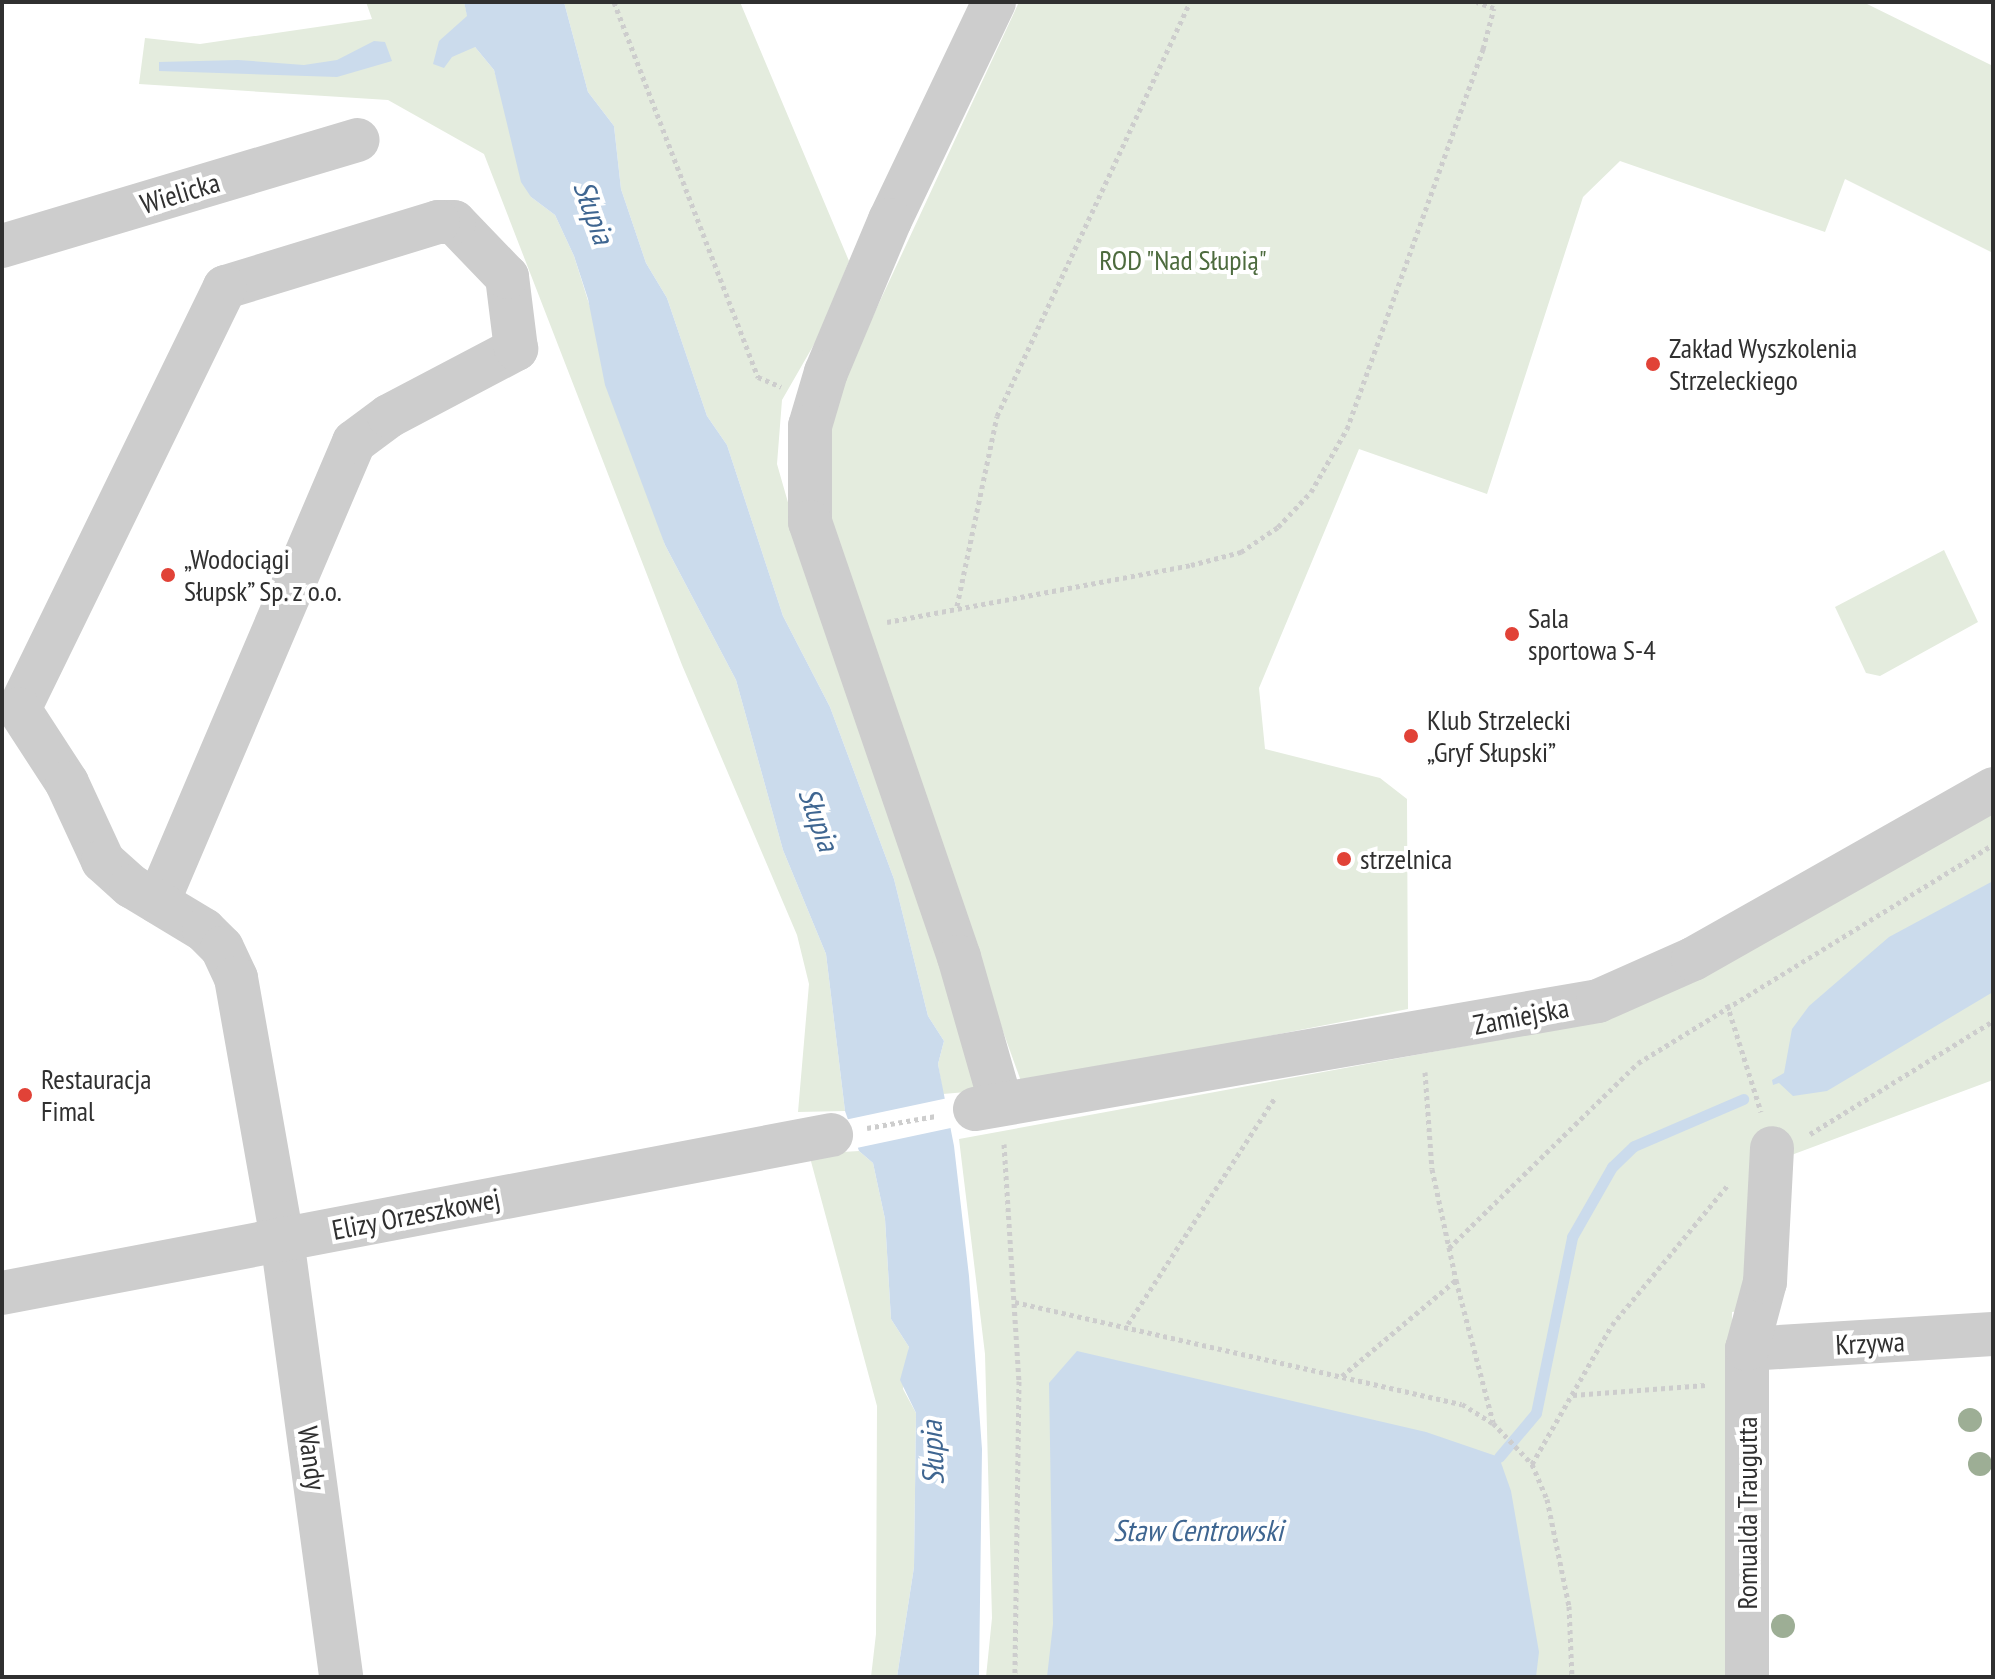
<!DOCTYPE html>
<meta charset="utf-8">
<style>
body{margin:0}
#map{position:relative;width:1995px;height:1679px;overflow:hidden;background:#fff;font-family:"PT Sans Narrow",sans-serif}
div>[style]{position:absolute}
[style*='--x']{left:calc(var(--x)*1px);top:calc(var(--y)*1px);width:calc(var(--w)*1px);rotate:calc(var(--a)*1deg)}
.green>*{inset:0;background:#e4ecde}
.water>*{inset:0;background:#cbdbec}
.pier>*{inset:0;background:#fff;transform-origin:0 0}
.stream>*{height:11px;margin:-5.5px;padding:0 5.5px;transform-origin:5.5px;border-radius:5.5px;background:#cbdbec}
.path>*{height:5px;margin-top:-2.5px;transform-origin:0;background:repeating-linear-gradient(90deg,#cdcdcd 0 4px,transparent 0 8px)}
.minor>*{height:44px;margin:-22px;padding:0 22px;transform-origin:22px;border-radius:22px;background:#cdcdcd}
.trees>*{width:24px;height:24px;margin:-12px;border-radius:50%;background:#9dae95}
.dots>*{width:22px;height:22px;translate:-50% -50%;box-sizing:border-box;border:4px solid #fff;border-radius:50%}
span{translate:-50% -50%;white-space:nowrap;text-align:center;line-height:1.15;-webkit-text-stroke:8px #fff;paint-order:stroke}
.street-label{font-size:28px;color:#303030}
.park-label{font-size:28px;color:#4d6b3e}
.poi-label{font-size:28px;color:#303030}
.left{translate:0 -50%;text-align:left}
.water-label{font-size:30px;color:#3f6691;font-style:italic}
.frame{position:absolute;inset:0;border:4px solid #303030;pointer-events:none}
</style>
<div id="map">
<div class="green">
<div style="clip-path:polygon(366px 2px,464px 2px,475px 47px,494px 70px,531px 197px,555px 215px,574px 256px,665px 545px,736px 680px,783px 850px,826px 954px,845px 1111px,798px 1112px,809px 984px,797px 935px,682px 665px,484px 154px,388px 100px,139px 84px,145px 38px,200px 44px,372px 19px)"></div>
<div style="clip-path:polygon(564px 2px,740px 2px,849px 261px,820px 334px,782px 400px,777px 464px,801px 548px,990px 1090px,943px 1094px,938px 1064px,944px 1041px,928px 1016px,894px 879px,830px 707px,783px 616px,727px 445px,707px 416px,667px 298px,646px 263px,621px 189px,614px 126px,588px 92px)"></div>
<div style="clip-path:polygon(1019px 2px,1863px 2px,1993px 66px,1993px 253px,1845px 179px,1825px 232px,1620px 161px,1583px 197px,1487px 494px,1359px 449px,1259px 688px,1265px 749px,1380px 778px,1407px 799px,1408px 1009px,1022px 1084px,920px 801px,824px 507px,823px 443px,847px 372px)"></div>
<div style="clip-path:polygon(1944px 550px,1978px 622px,1880px 676px,1866px 673px,1835px 607px)"></div>
<div style="clip-path:polygon(1993px 806px,1993px 1080px,1778px 1160px,1780px 1307px,1732px 1312px,1727px 1677px,986px 1677px,992px 1618px,985px 1354px,959px 1139px,1611px 1019px)"></div>
<div style="clip-path:polygon(859px 1151px,873px 1163px,885px 1219px,891px 1319px,909px 1347px,903px 1389px,916px 1413px,914px 1567px,897px 1677px,871px 1677px,876px 1634px,877px 1406px,809px 1154px)"></div>
</div>
<div class="water">
<div style="clip-path:polygon(464px 2px,564px 2px,588px 92px,614px 126px,621px 189px,646px 263px,667px 298px,707px 416px,727px 445px,783px 616px,830px 707px,894px 879px,928px 1016px,944px 1041px,938px 1064px,954px 1146px,969px 1276px,982px 1449px,979px 1677px,897px 1677px,914px 1567px,916px 1413px,900px 1380px,909px 1347px,891px 1319px,885px 1219px,873px 1163px,859px 1151px,845px 1111px,826px 954px,783px 850px,736px 680px,665px 545px,605px 385px,588px 299px,574px 256px,555px 215px,531px 197px,521px 182px,494px 70px,475px 47px,452px 57px,444px 68px,433px 64px,439px 41px,467px 16px)"></div>
<div style="clip-path:polygon(374px 41px,385px 42px,392px 61px,337px 77px,159px 71px,159px 62px,238px 60px,304px 65px,337px 60px)"></div>
<div style="clip-path:polygon(1993px 881px,1993px 992px,1827px 1091px,1793px 1096px,1779px 1083px,1773px 1085px,1772px 1080px,1784px 1073px,1792px 1029px,1809px 1006px,1889px 937px)"></div>
<div style="clip-path:polygon(1077px 1351px,1426px 1432px,1499px 1457px,1511px 1491px,1539px 1652px,1536px 1677px,1047px 1677px,1053px 1624px,1049px 1383px)"></div>
</div>
<div class="pier">
<div style="left:948px;top:1098px;width:30px;height:107px;rotate:78deg"></div>
</div>
<div class="stream">
<div style="--x:1499;--y:1457;--w:57;--a:-49.9"></div>
<div style="--x:1536;--y:1413;--w:180;--a:-78.4"></div>
<div style="--x:1572;--y:1237;--w:81;--a:-60.3"></div>
<div style="--x:1612;--y:1167;--w:30;--a:-44"></div>
<div style="--x:1634;--y:1146;--w:119;--a:-23.3"></div>
</div>
<div class="path">
<div style="--x:614;--y:2;--w:402;--a:69"></div>
<div style="--x:758;--y:377;--w:25;--a:23"></div>
<div style="--x:957;--y:606;--w:194;--a:-78.1"></div>
<div style="--x:997;--y:416;--w:457;--a:-65"></div>
<div style="--x:887;--y:622;--w:309;--a:-10.6"></div>
<div style="--x:1191;--y:565;--w:52;--a:-14.6"></div>
<div style="--x:1241;--y:552;--w:45;--a:-34"></div>
<div style="--x:1278;--y:527;--w:48;--a:-46.7"></div>
<div style="--x:1311;--y:492;--w:73;--a:-60.3"></div>
<div style="--x:1347;--y:429;--w:404;--a:-70.3"></div>
<div style="--x:1483;--y:49;--w:42;--a:-75"></div>
<div style="--x:1494;--y:8;--w:18;--a:-161"></div>
<div style="--x:1727;--y:1004;--w:113;--a:72.5"></div>
<div style="--x:1425;--y:1072;--w:97;--a:85.9"></div>
<div style="--x:1432;--y:1169;--w:114;--a:77.8"></div>
<div style="--x:867;--y:1128;--w:70;--a:-9.9"></div>
<div style="--x:1810;--y:1134;--w:215;--a:-31.7"></div>
<div style="--x:1004;--y:1144;--w:237;--a:86.4"></div>
<div style="--x:1019;--y:1381;--w:296;--a:90.8"></div>
<div style="--x:1449;--y:1248;--w:264;--a:-44.4"></div>
<div style="--x:1638;--y:1063;--w:417;--a:-31.6"></div>
<div style="--x:1015;--y:1302;--w:458;--a:12.9"></div>
<div style="--x:1462;--y:1404;--w:36;--a:32"></div>
<div style="--x:1493;--y:1423;--w:57;--a:46.4"></div>
<div style="--x:1532;--y:1464;--w:38;--a:67"></div>
<div style="--x:1547;--y:1499;--w:109;--a:78.4"></div>
<div style="--x:1569;--y:1606;--w:71;--a:87.6"></div>
<div style="--x:1128;--y:1324;--w:270;--a:-57"></div>
<div style="--x:1342;--y:1376;--w:149;--a:-40.1"></div>
<div style="--x:1456;--y:1280;--w:147;--a:75.4"></div>
<div style="--x:1573;--y:1395;--w:133;--a:-4.3"></div>
<div style="--x:1532;--y:1464;--w:160;--a:-60.1"></div>
<div style="--x:1612;--y:1325;--w:182;--a:-50.4"></div>
</div>
<div class="minor">
<div style="--x:994;--y:2;--w:242;--a:115.5"></div>
<div style="--x:890;--y:220;--w:165;--a:112.8"></div>
<div style="--x:826;--y:372;--w:56;--a:106.5"></div>
<div style="--x:810;--y:426;--w:96;--a:90"></div>
<div style="--x:810;--y:522;--w:460;--a:71.1"></div>
<div style="--x:959;--y:957;--w:152;--a:74"></div>
<div style="--x:2;--y:246;--w:371;--a:-16.6"></div>
<div style="--x:158;--y:902;--w:500;--a:-66.92"></div>
<div style="--x:354;--y:442;--w:44;--a:-36.6"></div>
<div style="--x:389;--y:416;--w:144;--a:-27.8"></div>
<div style="--x:516;--y:349;--w:73;--a:-97.1"></div>
<div style="--x:507;--y:277;--w:76;--a:-133.9"></div>
<div style="--x:454;--y:222;--w:16;--a:180"></div>
<div style="--x:438;--y:222;--w:223;--a:163"></div>
<div style="--x:225;--y:287;--w:470;--a:116"></div>
<div style="--x:19;--y:709;--w:88;--a:57"></div>
<div style="--x:67;--y:783;--w:86;--a:65.2"></div>
<div style="--x:103;--y:861;--w:38;--a:42"></div>
<div style="--x:131;--y:886;--w:85;--a:31.1"></div>
<div style="--x:204;--y:930;--w:25;--a:45"></div>
<div style="--x:222;--y:948;--w:33;--a:65"></div>
<div style="--x:236;--y:978;--w:265;--a:80"></div>
<div style="--x:282;--y:1239;--w:442;--a:82.3"></div>
<div style="--x:975;--y:1109;--w:632;--a:-9.83"></div>
<div style="--x:1598;--y:1001;--w:104;--a:-23.9"></div>
<div style="--x:1693;--y:959;--w:345;--a:-29.5"></div>
<div style="--x:2;--y:1293;--w:844;--a:-10.79"></div>
<div style="--x:1747;--y:1349;--w:246;--a:-3.5"></div>
<div style="--x:1747;--y:1677;--w:328;--a:-90"></div>
<div style="--x:1747;--y:1349;--w:69;--a:-75"></div>
<div style="--x:1765;--y:1282;--w:134;--a:-87"></div>
</div>
<div class="trees">
<div style="left:1970px;top:1420px"></div>
<div style="left:1980px;top:1464px"></div>
<div style="left:1783px;top:1626px"></div>
</div>
<div class="dots">
<div style="left:1653px;top:364px;background:#e14237"></div>
<div style="left:168px;top:575px;background:#e14237"></div>
<div style="left:1512px;top:634px;background:#e14237"></div>
<div style="left:1411px;top:736px;background:#e14237"></div>
<div style="left:1344px;top:859px;background:#e14237"></div>
<div style="left:25px;top:1095px;background:#e14237"></div>
</div>
<div class="street-label">
<span style="left:180px;top:193px;rotate:-17deg">Wielicka</span>
<span style="left:1521px;top:1016px;rotate:-11deg">Zamiejska</span>
<span style="left:416px;top:1214px;rotate:-11deg">Elizy Orzeszkowej</span>
<span style="left:1870px;top:1343px;rotate:-3deg">Krzywa</span>
<span style="left:312px;top:1458px;rotate:82deg">Wandy</span>
<span style="left:1747px;top:1513px;rotate:-90deg">Romualda Traugutta</span>
</div>
<div class="park-label">
<span style="left:1183px;top:260px">ROD "Nad Słupią"</span>
</div>
<div class="poi-label">
<span class="left" style="left:1669px;top:364px">Zakład Wyszkolenia<br>Strzeleckiego</span>
<span class="left" style="left:184px;top:575px">„Wodociągi<br>Słupsk” Sp. z o.o.</span>
<span class="left" style="left:1528px;top:634px">Sala<br>sportowa S-4</span>
<span class="left" style="left:1427px;top:736px">Klub Strzelecki<br>„Gryf Słupski”</span>
<span class="left" style="left:1360px;top:859px">strzelnica</span>
<span class="left" style="left:41px;top:1095px">Restauracja<br>Fimal</span>
</div>
<div class="water-label">
<span style="left:594px;top:212px;rotate:70deg">Słupia</span>
<span style="left:819px;top:819px;rotate:70deg">Słupia</span>
<span style="left:932px;top:1453px;rotate:-92deg">Słupia</span>
<span style="left:1198px;top:1530px">Staw Centrowski</span>
</div>
<div class="frame"></div>
</div>
